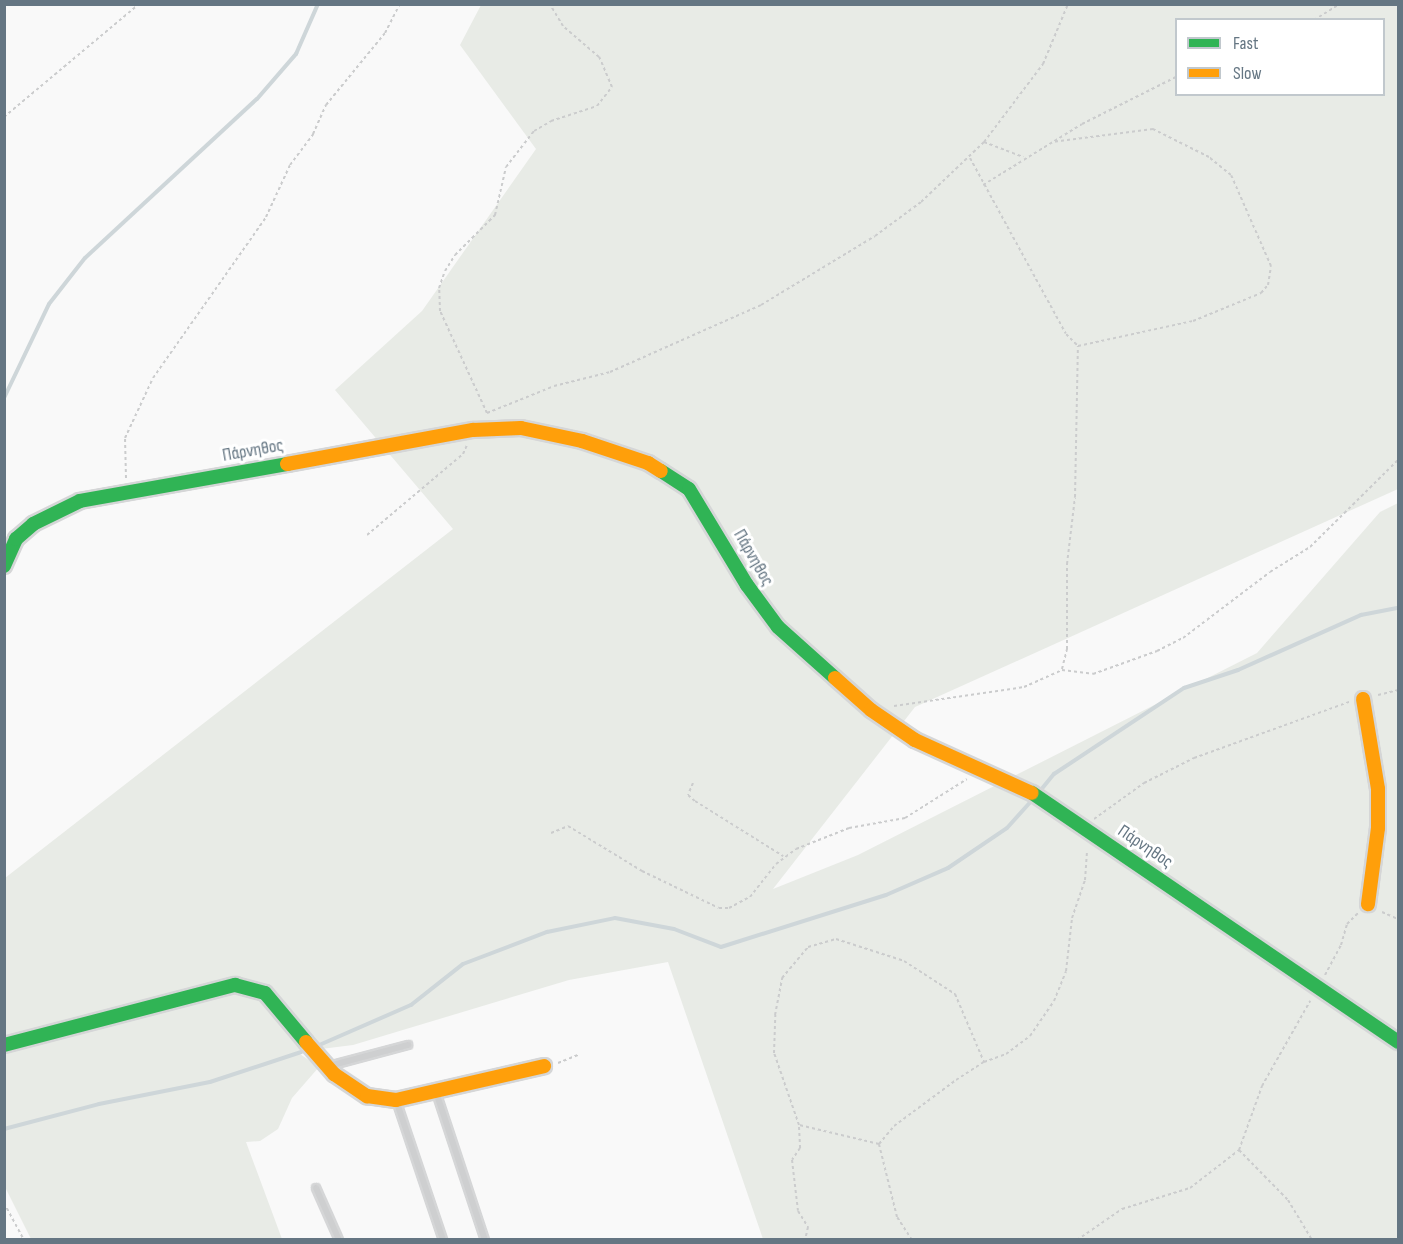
<!DOCTYPE html>
<meta charset="utf-8">
<style>
body{margin:0}
#map{position:relative;width:1403px;height:1244px;overflow:hidden;background:#f9f9f9;font-family:"Sofia Sans Condensed",sans-serif}
div>[style]{position:absolute}
[style*='--x']{left:calc(var(--x)*1px);top:calc(var(--y)*1px);width:calc(var(--w)*1px);rotate:calc(var(--a)*1deg)}
.green>*{inset:0;background:#e8ebe6}
.stream>*{height:4px;margin:-2px;padding:0 2px;transform-origin:2px;border-radius:2px;background:#ced6d9}
.path>*{height:2px;margin-top:-1px;transform-origin:0;background:repeating-linear-gradient(90deg,#cbcccd 0 3px,transparent 0 6px)}
.roads{filter:drop-shadow(2px 0 #d5d6d7) drop-shadow(-2px 0 #d5d6d7) drop-shadow(0 2px #d5d6d7) drop-shadow(0 -2px #d5d6d7)}
.lane>*{height:6px;margin:-3px;padding:0 3px;transform-origin:3px;border-radius:3px;background:#cecfd0}
.fast>*{height:14px;margin:-7px;padding:0 7px;transform-origin:7px;border-radius:7px;background:#30b455}
.slow>*{height:14px;margin:-7px;padding:0 7px;transform-origin:7px;border-radius:7px;background:#ff9f0a}
span{translate:-50% -50%;white-space:nowrap;text-align:center;line-height:1.15;-webkit-text-stroke:6px #fff;paint-order:stroke}
.street-label{font-size:18px;color:#657683}
.frame{position:absolute;inset:0;border:6px solid #657683;pointer-events:none}
.legend{position:absolute;left:1175px;top:18px;width:210px;height:78px;box-sizing:border-box;background:#fff;border:2px solid #c1c8cd;margin:0;padding:8px 10px;list-style:none;font-size:18px;color:#657683}
.legend li{display:flex;align-items:center;gap:12px;height:30px}
.legend b{width:30px;border:2px solid #c1c8cd}
</style>
<div id="map">
<div class="green">
<div style="clip-path:polygon(evenodd,481px 5px,1398px 5px,1398px 489px,915px 707px,773px 889px,858px 855px,1257px 653px,1380px 512px,1398px 503px,1398px 1239px,763px 1239px,668px 962px,569px 980px,353px 1045px,297px 1052px,319px 1067px,292px 1098px,278px 1129px,260px 1141px,246px 1142px,282px 1239px,31px 1239px,5px 1187px,5px 878px,453px 529px,335px 390px,422px 311px,536px 149px,460px 45px,481px 5px,1176px 20px,1384px 20px,1384px 94px,1176px 94px,1176px 20px)"></div>
</div>
<div class="stream">
<div style="--x:4;--y:398;--w:104;--a:-64.4"></div>
<div style="--x:49;--y:304;--w:58;--a:-52"></div>
<div style="--x:85;--y:258;--w:234;--a:-42.8"></div>
<div style="--x:257;--y:99;--w:60;--a:-49.1"></div>
<div style="--x:296;--y:54;--w:55;--a:-66.3"></div>
<div style="--x:1040;--y:791;--w:22;--a:-51"></div>
<div style="--x:1054;--y:774;--w:156;--a:-33.5"></div>
<div style="--x:1184;--y:688;--w:57;--a:-18.4"></div>
<div style="--x:1238;--y:670;--w:135;--a:-24.1"></div>
<div style="--x:1361;--y:615;--w:38;--a:-11"></div>
<div style="--x:317;--y:1046;--w:103;--a:-23.6"></div>
<div style="--x:411;--y:1005;--w:66;--a:-38.3"></div>
<div style="--x:463;--y:964;--w:90;--a:-20.9"></div>
<div style="--x:547;--y:932;--w:69;--a:-11.6"></div>
<div style="--x:615;--y:918;--w:60;--a:10.6"></div>
<div style="--x:674;--y:929;--w:50;--a:21"></div>
<div style="--x:721;--y:947;--w:173;--a:-17.5"></div>
<div style="--x:886;--y:895;--w:68;--a:-23.5"></div>
<div style="--x:948;--y:868;--w:71;--a:-34.1"></div>
<div style="--x:1007;--y:828;--w:39;--a:-48"></div>
<div style="--x:4;--y:1129;--w:98;--a:-14.7"></div>
<div style="--x:99;--y:1104;--w:113;--a:-11.2"></div>
<div style="--x:210;--y:1082;--w:96;--a:-18.2"></div>
</div>
<div class="path">
<div style="--x:1314;--y:20;--w:31;--a:-32"></div>
<div style="--x:4;--y:117;--w:176;--a:-39.9"></div>
<div style="--x:984;--y:142;--w:42;--a:21"></div>
<div style="--x:970;--y:158;--w:200;--a:61.4"></div>
<div style="--x:1066;--y:334;--w:17;--a:45"></div>
<div style="--x:1078;--y:346;--w:118;--a:-12.3"></div>
<div style="--x:1193;--y:321;--w:74;--a:-22.4"></div>
<div style="--x:1261;--y:293;--w:11;--a:-49"></div>
<div style="--x:1268;--y:285;--w:19;--a:-81"></div>
<div style="--x:1271;--y:266;--w:99;--a:-113.7"></div>
<div style="--x:1231;--y:175;--w:28;--a:-141"></div>
<div style="--x:1209;--y:157;--w:63;--a:-153.4"></div>
<div style="--x:1153;--y:129;--w:102;--a:172.7"></div>
<div style="--x:983;--y:185;--w:116;--a:-31.6"></div>
<div style="--x:1082;--y:124;--w:105;--a:-26.6"></div>
<div style="--x:487;--y:413;--w:72;--a:-21.9"></div>
<div style="--x:554;--y:386;--w:58;--a:-14"></div>
<div style="--x:610;--y:372;--w:165;--a:-23.9"></div>
<div style="--x:761;--y:305;--w:133;--a:-31.2"></div>
<div style="--x:875;--y:236;--w:57;--a:-36.5"></div>
<div style="--x:921;--y:202;--w:87;--a:-43.6"></div>
<div style="--x:984;--y:142;--w:98;--a:-52.9"></div>
<div style="--x:1043;--y:64;--w:65;--a:-67.4"></div>
<div style="--x:487;--y:413;--w:112;--a:-114.7"></div>
<div style="--x:440;--y:311;--w:23;--a:-92"></div>
<div style="--x:439;--y:288;--w:18;--a:-71"></div>
<div style="--x:445;--y:271;--w:19;--a:-58"></div>
<div style="--x:455;--y:255;--w:57;--a:-45"></div>
<div style="--x:495;--y:215;--w:49;--a:-77.1"></div>
<div style="--x:506;--y:167;--w:46;--a:-52.1"></div>
<div style="--x:534;--y:131;--w:20;--a:-30"></div>
<div style="--x:551;--y:121;--w:48;--a:-18.1"></div>
<div style="--x:597;--y:106;--w:24;--a:-52"></div>
<div style="--x:612;--y:87;--w:33;--a:-113"></div>
<div style="--x:599;--y:57;--w:48;--a:-139.3"></div>
<div style="--x:563;--y:26;--w:26;--a:-121"></div>
<div style="--x:126;--y:478;--w:40;--a:-91.4"></div>
<div style="--x:125;--y:438;--w:66;--a:-65"></div>
<div style="--x:153;--y:378;--w:197;--a:-54.9"></div>
<div style="--x:266;--y:217;--w:57;--a:-65.2"></div>
<div style="--x:290;--y:165;--w:39;--a:-53"></div>
<div style="--x:313;--y:134;--w:32;--a:-66"></div>
<div style="--x:326;--y:105;--w:93;--a:-50.7"></div>
<div style="--x:385;--y:33;--w:33;--a:-63"></div>
<div style="--x:367;--y:535;--w:126;--a:-40.2"></div>
<div style="--x:463;--y:454;--w:10;--a:-66"></div>
<div style="--x:1062;--y:669;--w:21;--a:-76"></div>
<div style="--x:1067;--y:649;--w:85;--a:-90"></div>
<div style="--x:1067;--y:564;--w:67;--a:-83.2"></div>
<div style="--x:1075;--y:497;--w:151;--a:-88.9"></div>
<div style="--x:1378;--y:695;--w:21;--a:-14"></div>
<div style="--x:894;--y:706;--w:131;--a:-8.3"></div>
<div style="--x:1024;--y:687;--w:42;--a:-24.1"></div>
<div style="--x:1062;--y:670;--w:31;--a:7"></div>
<div style="--x:1093;--y:674;--w:68;--a:-19.8"></div>
<div style="--x:1157;--y:651;--w:29;--a:-27"></div>
<div style="--x:1183;--y:638;--w:109;--a:-37.2"></div>
<div style="--x:1270;--y:572;--w:47;--a:-32"></div>
<div style="--x:1310;--y:547;--w:124;--a:-44.7"></div>
<div style="--x:693;--y:783;--w:13;--a:113"></div>
<div style="--x:688;--y:795;--w:9;--a:41"></div>
<div style="--x:695;--y:801;--w:104;--a:32"></div>
<div style="--x:1094;--y:819;--w:62;--a:-35.8"></div>
<div style="--x:1144;--y:783;--w:56;--a:-26.6"></div>
<div style="--x:1194;--y:758;--w:165;--a:-19.9"></div>
<div style="--x:551;--y:833;--w:18;--a:-22"></div>
<div style="--x:568;--y:826;--w:6;--a:31"></div>
<div style="--x:573;--y:829;--w:81;--a:31.3"></div>
<div style="--x:642;--y:871;--w:85;--a:25.7"></div>
<div style="--x:719;--y:908;--w:10;--a:0"></div>
<div style="--x:729;--y:908;--w:24;--a:-28"></div>
<div style="--x:750;--y:897;--w:42;--a:-51.8"></div>
<div style="--x:776;--y:864;--w:25;--a:-37"></div>
<div style="--x:796;--y:849;--w:57;--a:-21.6"></div>
<div style="--x:849;--y:828;--w:57;--a:-10.1"></div>
<div style="--x:905;--y:818;--w:73;--a:-32.2"></div>
<div style="--x:1382;--y:912;--w:17;--a:24"></div>
<div style="--x:1325;--y:975;--w:34;--a:-62"></div>
<div style="--x:1341;--y:945;--w:22;--a:-74"></div>
<div style="--x:1347;--y:924;--w:16;--a:-45"></div>
<div style="--x:558;--y:1063;--w:22;--a:-22"></div>
<div style="--x:799;--y:1127;--w:21;--a:87"></div>
<div style="--x:800;--y:1148;--w:14;--a:124"></div>
<div style="--x:792;--y:1160;--w:51;--a:83.3"></div>
<div style="--x:798;--y:1211;--w:19;--a:58"></div>
<div style="--x:808;--y:1227;--w:13;--a:103"></div>
<div style="--x:879;--y:1144;--w:82;--a:-166.6"></div>
<div style="--x:799;--y:1125;--w:76;--a:-109.1"></div>
<div style="--x:774;--y:1053;--w:38;--a:-88"></div>
<div style="--x:775;--y:1015;--w:38;--a:-79"></div>
<div style="--x:782;--y:978;--w:40;--a:-50"></div>
<div style="--x:808;--y:947;--w:29;--a:-16"></div>
<div style="--x:836;--y:939;--w:71;--a:17.9"></div>
<div style="--x:904;--y:961;--w:61;--a:32.9"></div>
<div style="--x:955;--y:994;--w:74;--a:66.9"></div>
<div style="--x:1239;--y:1150;--w:70;--a:45.6"></div>
<div style="--x:1288;--y:1200;--w:47;--a:59"></div>
<div style="--x:4;--y:1203;--w:42;--a:61.6"></div>
<div style="--x:912;--y:1240;--w:27;--a:-123"></div>
<div style="--x:897;--y:1217;--w:75;--a:-103.9"></div>
<div style="--x:879;--y:1144;--w:23;--a:-50"></div>
<div style="--x:894;--y:1126;--w:77;--a:-36.6"></div>
<div style="--x:956;--y:1080;--w:33;--a:-33"></div>
<div style="--x:984;--y:1062;--w:23;--a:-20"></div>
<div style="--x:1006;--y:1054;--w:30;--a:-37"></div>
<div style="--x:1030;--y:1036;--w:42;--a:-55.6"></div>
<div style="--x:1054;--y:1001;--w:32;--a:-68"></div>
<div style="--x:1066;--y:971;--w:53;--a:-83.5"></div>
<div style="--x:1072;--y:918;--w:40;--a:-71.1"></div>
<div style="--x:1085;--y:880;--w:30;--a:-86"></div>
<div style="--x:1077;--y:1240;--w:55;--a:-34.6"></div>
<div style="--x:1122;--y:1209;--w:71;--a:-17.2"></div>
<div style="--x:1190;--y:1188;--w:62;--a:-37.8"></div>
<div style="--x:1239;--y:1150;--w:68;--a:-70.2"></div>
<div style="--x:1262;--y:1086;--w:98;--a:-60.5"></div>
</div>
<div class="roads">
<div class="lane">
<div style="--x:329;--y:1066;--w:82;--a:-14.9"></div>
<div style="--x:436;--y:1092;--w:156;--a:71.7"></div>
<div style="--x:397;--y:1103;--w:145;--a:71.4"></div>
<div style="--x:316;--y:1188;--w:57;--a:66.1"></div>
</div>
<div class="fast">
<div style="--x:661;--y:471;--w:33;--a:33"></div>
<div style="--x:689;--y:489;--w:112;--a:58.9"></div>
<div style="--x:747;--y:585;--w:52;--a:53.6"></div>
<div style="--x:778;--y:627;--w:76;--a:41.8"></div>
<div style="--x:4;--y:566;--w:30;--a:-66"></div>
<div style="--x:16;--y:539;--w:23;--a:-41"></div>
<div style="--x:33;--y:524;--w:52;--a:-26.1"></div>
<div style="--x:80;--y:501;--w:210;--a:-10.1"></div>
<div style="--x:1032;--y:793;--w:443;--a:34.2"></div>
<div style="--x:4;--y:1045;--w:239;--a:-14.6"></div>
<div style="--x:235;--y:985;--w:31;--a:15"></div>
<div style="--x:265;--y:993;--w:64;--a:50.1"></div>
</div>
<div class="slow">
<div style="--x:287;--y:464;--w:189;--a:-10.4"></div>
<div style="--x:473;--y:430;--w:48;--a:-2.4"></div>
<div style="--x:521;--y:428;--w:62;--a:12"></div>
<div style="--x:582;--y:441;--w:70;--a:18.4"></div>
<div style="--x:648;--y:463;--w:15;--a:32"></div>
<div style="--x:835;--y:678;--w:48;--a:41.6"></div>
<div style="--x:871;--y:710;--w:53;--a:34.3"></div>
<div style="--x:915;--y:740;--w:128;--a:24.4"></div>
<div style="--x:1363;--y:699;--w:91;--a:80.5"></div>
<div style="--x:1378;--y:789;--w:39;--a:90"></div>
<div style="--x:1378;--y:828;--w:77;--a:97.5"></div>
<div style="--x:306;--y:1042;--w:43;--a:48.8"></div>
<div style="--x:334;--y:1074;--w:40;--a:34"></div>
<div style="--x:367;--y:1096;--w:29;--a:8"></div>
<div style="--x:396;--y:1100;--w:152;--a:-12.9"></div>
</div>
</div>
<div class="street-label">
<span style="left:253px;top:451px;rotate:-10deg">Πάρνηθος</span>
<span style="left:753px;top:558px;rotate:60deg">Πάρνηθος</span>
<span style="left:1145px;top:847px;rotate:34deg">Πάρνηθος</span>
</div>
<div class="frame"></div>
<ul class="legend">
<li><b style="height:8px;background:#30b455"></b>Fast</li>
<li><b style="height:8px;background:#ff9f0a"></b>Slow</li>
</ul>
</div>
